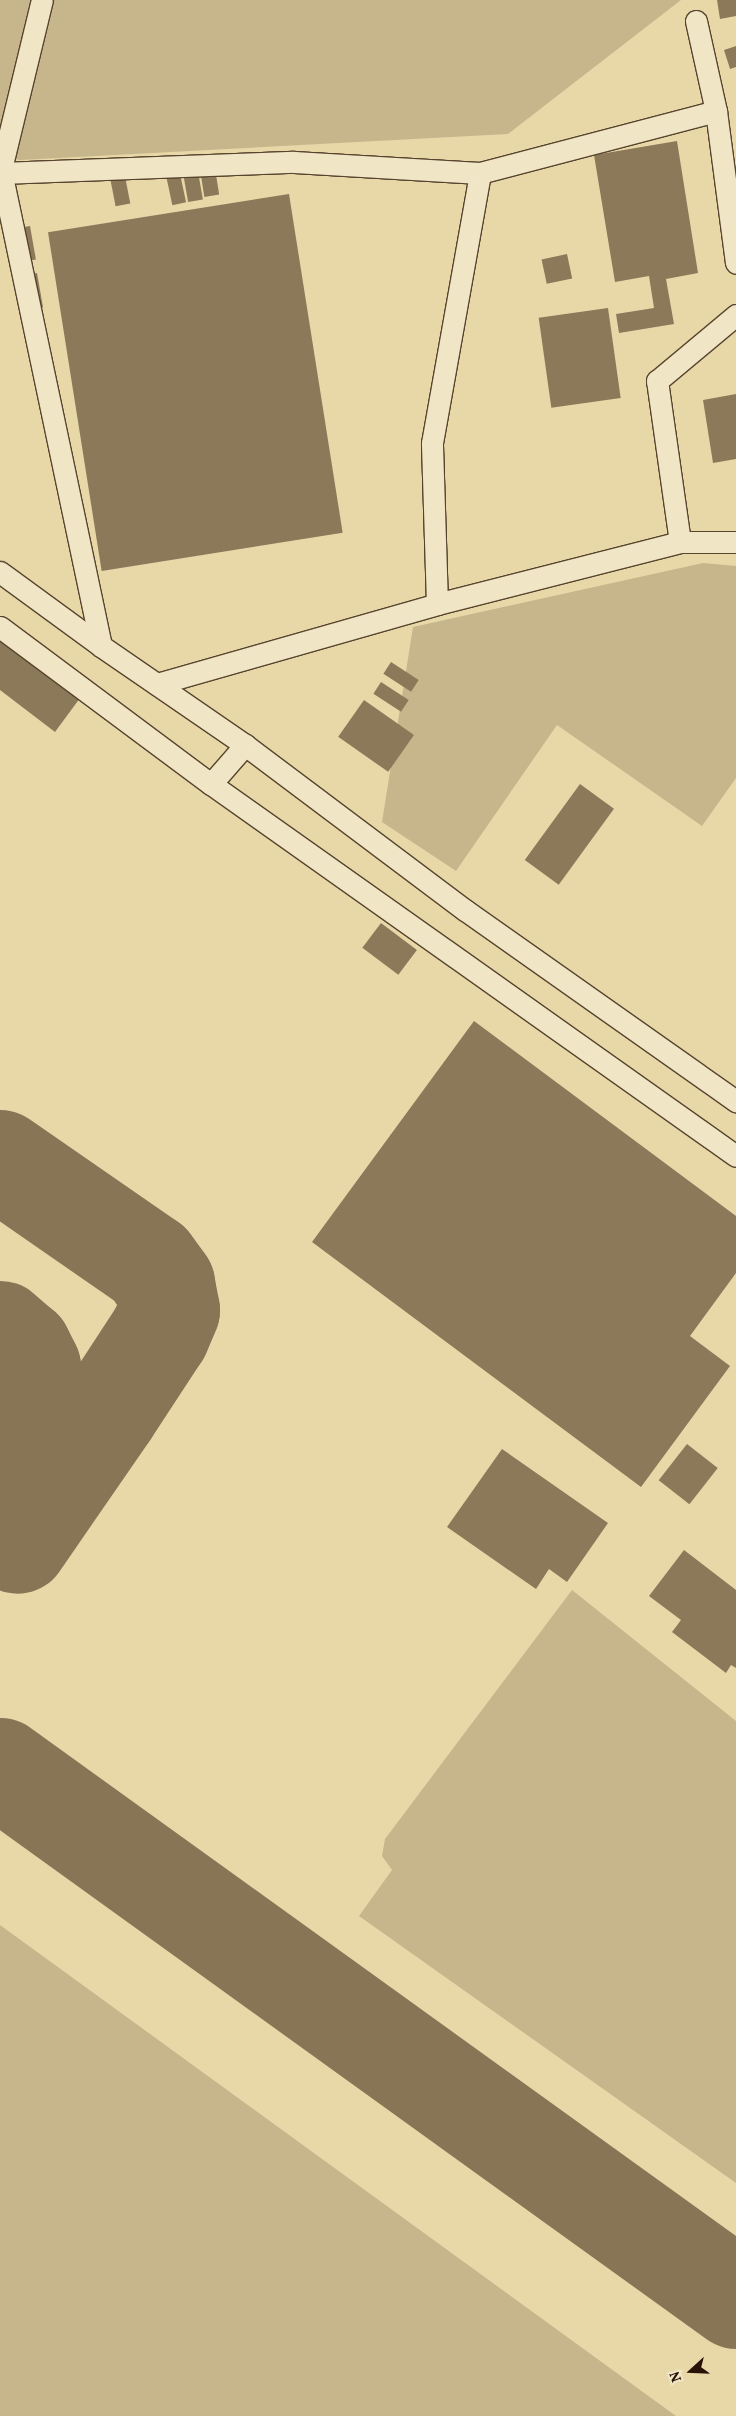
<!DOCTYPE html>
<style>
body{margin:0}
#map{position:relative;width:736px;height:2416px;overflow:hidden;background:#e8d8a8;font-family:Vollkorn,serif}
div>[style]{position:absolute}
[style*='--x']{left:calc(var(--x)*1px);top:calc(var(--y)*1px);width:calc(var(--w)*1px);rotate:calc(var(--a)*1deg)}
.green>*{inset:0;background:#c7b68c}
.taxiway>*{height:101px;margin:-50.5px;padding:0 50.5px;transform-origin:50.5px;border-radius:50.5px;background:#887556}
.building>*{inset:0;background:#8b795a;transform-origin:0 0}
.roads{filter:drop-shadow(1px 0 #57442e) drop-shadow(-1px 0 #57442e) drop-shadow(0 1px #57442e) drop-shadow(0 -1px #57442e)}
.service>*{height:21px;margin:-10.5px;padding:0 10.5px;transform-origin:10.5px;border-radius:10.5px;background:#f0e6c6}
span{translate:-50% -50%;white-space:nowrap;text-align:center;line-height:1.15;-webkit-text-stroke:4px #f0e6c6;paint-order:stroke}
.north{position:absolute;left:666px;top:2346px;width:50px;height:50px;-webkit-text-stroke:4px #f0e6c6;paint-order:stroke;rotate:250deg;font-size:14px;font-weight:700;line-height:20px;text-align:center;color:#271205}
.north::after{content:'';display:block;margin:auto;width:18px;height:22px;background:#271205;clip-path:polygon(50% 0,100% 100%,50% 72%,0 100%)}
</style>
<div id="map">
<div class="green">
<div style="clip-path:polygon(0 0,681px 0,508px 134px,21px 160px,0 158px)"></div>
<div style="clip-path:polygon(703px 563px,736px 566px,736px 778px,702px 826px,557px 725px,456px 871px,382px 822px,413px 627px)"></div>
<div style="clip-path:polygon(572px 1590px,736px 1721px,736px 2183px,359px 1916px,392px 1870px,382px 1856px,385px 1839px)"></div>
<div style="clip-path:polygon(0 1925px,676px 2416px,0 2416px)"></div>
</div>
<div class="taxiway">
<div style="--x:0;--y:1160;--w:181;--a:34.7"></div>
<div style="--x:149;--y:1263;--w:26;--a:54"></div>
<div style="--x:164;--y:1284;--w:26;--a:79"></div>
<div style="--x:169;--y:1310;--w:25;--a:113"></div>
<div style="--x:159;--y:1333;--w:93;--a:123.2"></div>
<div style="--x:108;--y:1411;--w:160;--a:124.6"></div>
<div style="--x:0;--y:1331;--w:28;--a:41"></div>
<div style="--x:21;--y:1349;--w:20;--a:63"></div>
<div style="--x:30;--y:1367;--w:24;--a:95"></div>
<div style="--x:28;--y:1391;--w:55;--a:120.8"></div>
<div style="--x:0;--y:1768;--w:907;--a:35.76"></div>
</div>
<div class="building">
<div style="clip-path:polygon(717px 0,736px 0,736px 16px,720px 19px)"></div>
<div style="clip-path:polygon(736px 46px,736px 67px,730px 69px,724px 50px)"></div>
<div style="clip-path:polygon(677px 141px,698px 273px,666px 279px,674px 324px,619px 333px,616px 314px,654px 308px,649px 276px,615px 282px,594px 155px)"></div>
<div style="left:214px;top:162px;width:33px;height:15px;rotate:81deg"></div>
<div style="left:197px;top:166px;width:34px;height:15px;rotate:80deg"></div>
<div style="left:179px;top:169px;width:34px;height:14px;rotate:78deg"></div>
<div style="left:124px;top:171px;width:33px;height:15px;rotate:79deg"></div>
<div style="left:289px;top:194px;width:343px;height:244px;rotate:81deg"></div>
<div style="left:30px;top:226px;width:34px;height:15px;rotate:80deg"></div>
<div style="left:567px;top:254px;width:25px;height:26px;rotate:78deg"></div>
<div style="left:37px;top:273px;width:35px;height:14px;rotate:80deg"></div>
<div style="left:608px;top:308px;width:91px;height:70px;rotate:82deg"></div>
<div style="clip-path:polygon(736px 394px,736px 459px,713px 463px,703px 400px)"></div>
<div style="clip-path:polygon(0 631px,83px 694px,55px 732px,0 690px)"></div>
<div style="left:391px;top:662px;width:33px;height:14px;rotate:33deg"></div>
<div style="left:381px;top:682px;width:33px;height:14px;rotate:33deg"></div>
<div style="left:364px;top:700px;width:61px;height:45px;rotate:35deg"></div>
<div style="left:580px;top:784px;width:42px;height:94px;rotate:36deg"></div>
<div style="left:381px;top:923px;width:45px;height:31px;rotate:37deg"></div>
<div style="clip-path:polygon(474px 1021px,736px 1216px,736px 1273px,690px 1336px,730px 1366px,641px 1487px,312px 1242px)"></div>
<div style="left:687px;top:1444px;width:39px;height:46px;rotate:38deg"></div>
<div style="clip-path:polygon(502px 1449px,608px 1523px,567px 1582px,549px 1569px,536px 1589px,447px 1527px)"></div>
<div style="clip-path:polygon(684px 1550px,736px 1590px,736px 1668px,731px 1665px,726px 1673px,672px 1632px,681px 1620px,649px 1596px)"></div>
</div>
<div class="roads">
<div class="service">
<div style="--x:696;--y:21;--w:92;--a:77.5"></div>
<div style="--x:716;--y:111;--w:153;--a:82.5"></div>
<div style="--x:0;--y:173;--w:178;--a:-76.4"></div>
<div style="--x:680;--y:542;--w:163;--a:-98.1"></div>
<div style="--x:657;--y:381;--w:103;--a:-39.9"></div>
<div style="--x:0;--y:572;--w:125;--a:36.2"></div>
<div style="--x:101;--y:646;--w:175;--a:34.5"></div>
<div style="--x:245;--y:745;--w:275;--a:36.9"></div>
<div style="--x:465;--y:910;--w:332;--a:35.2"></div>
<div style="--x:437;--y:604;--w:161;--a:-91.8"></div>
<div style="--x:432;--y:443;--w:274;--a:-79.9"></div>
<div style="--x:0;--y:627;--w:263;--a:36.7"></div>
<div style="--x:211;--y:784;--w:643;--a:35.32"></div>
<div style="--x:101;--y:646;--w:483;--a:-101.9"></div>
<div style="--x:1;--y:173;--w:293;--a:-2.2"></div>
<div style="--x:294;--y:162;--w:186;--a:3.4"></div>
<div style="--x:480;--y:173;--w:244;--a:-14.7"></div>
<div style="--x:157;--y:684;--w:291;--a:-15.9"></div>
<div style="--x:437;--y:604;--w:251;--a:-14.3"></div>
<div style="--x:680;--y:542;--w:56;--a:0"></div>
<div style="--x:211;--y:784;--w:52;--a:-48.9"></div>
</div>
</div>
<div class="north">N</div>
</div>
